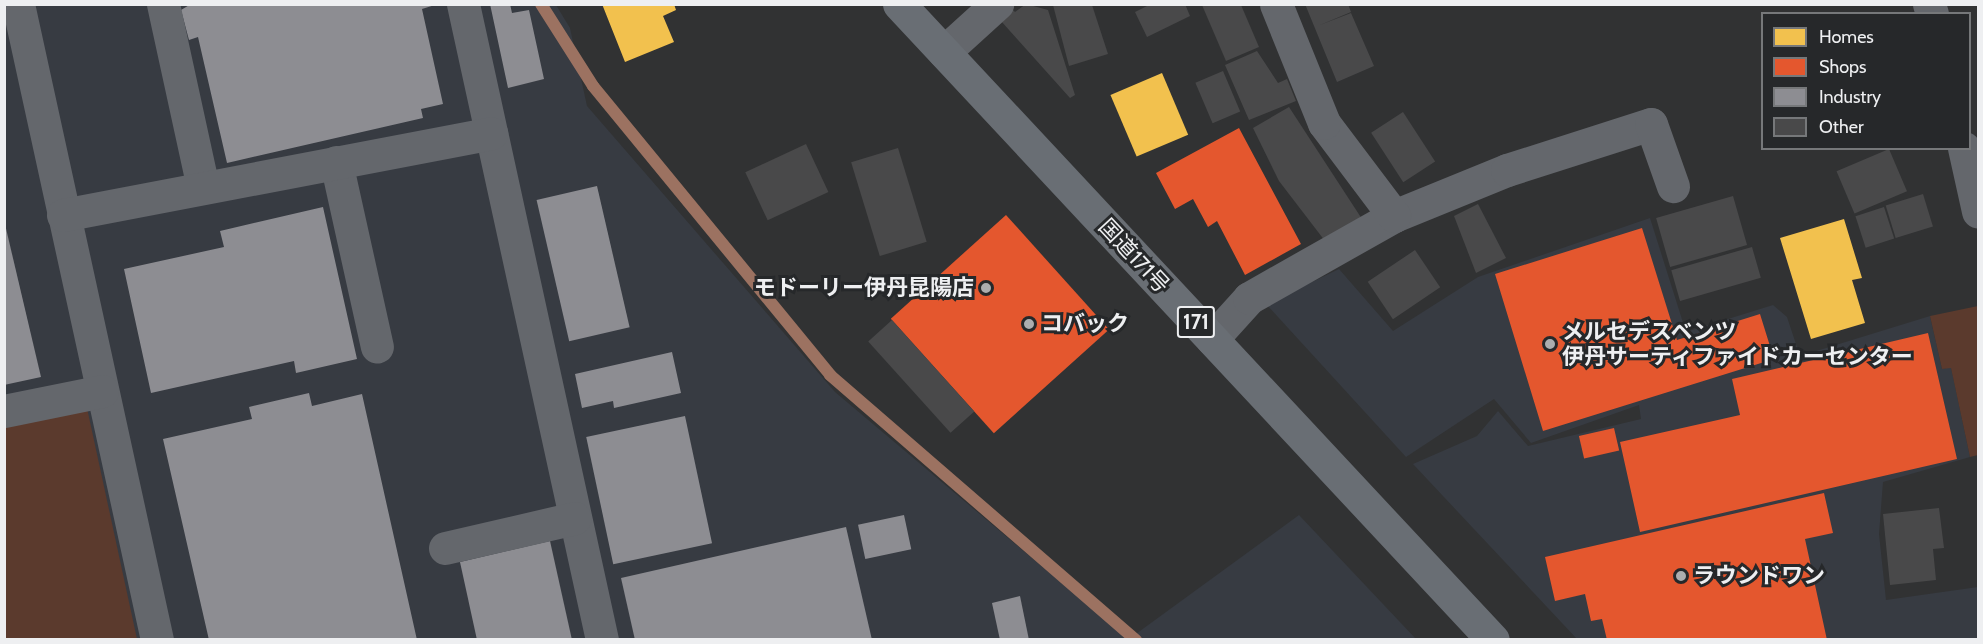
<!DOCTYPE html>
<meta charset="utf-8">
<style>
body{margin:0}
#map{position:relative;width:1983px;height:644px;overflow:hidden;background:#313233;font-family:Cabin,"Noto Sans JP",sans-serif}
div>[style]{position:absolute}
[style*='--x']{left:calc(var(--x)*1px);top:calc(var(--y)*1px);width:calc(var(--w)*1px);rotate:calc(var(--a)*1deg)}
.built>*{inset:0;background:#373b42}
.green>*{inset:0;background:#5b3a2d}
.homes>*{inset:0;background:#f2c14e;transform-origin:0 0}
.shops>*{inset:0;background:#e4572e;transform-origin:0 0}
.industry>*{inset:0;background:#8d8d92;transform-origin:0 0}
.stream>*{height:12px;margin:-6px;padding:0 6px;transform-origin:6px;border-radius:6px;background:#9c7261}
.building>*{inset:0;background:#49494a;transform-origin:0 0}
.minor>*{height:33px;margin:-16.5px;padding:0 16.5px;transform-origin:16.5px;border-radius:16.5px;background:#64676c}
.highway>*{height:33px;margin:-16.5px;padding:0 16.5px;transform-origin:16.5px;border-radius:16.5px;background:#696e74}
.dots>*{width:16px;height:16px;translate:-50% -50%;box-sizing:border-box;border:3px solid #26282a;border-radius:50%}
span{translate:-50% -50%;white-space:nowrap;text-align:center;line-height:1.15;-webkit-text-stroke:6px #26282a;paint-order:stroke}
.shield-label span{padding:2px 4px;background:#26282a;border:2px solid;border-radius:4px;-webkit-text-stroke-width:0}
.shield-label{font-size:21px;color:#eeeff1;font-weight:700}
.street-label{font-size:22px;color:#eeeff1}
.poi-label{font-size:22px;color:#eeeff1;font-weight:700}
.right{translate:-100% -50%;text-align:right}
.left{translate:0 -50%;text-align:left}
.frame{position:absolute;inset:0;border:6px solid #eeeff1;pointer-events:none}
.legend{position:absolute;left:1761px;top:12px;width:210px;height:138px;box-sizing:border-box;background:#26282a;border:2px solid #76787a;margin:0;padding:8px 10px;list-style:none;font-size:18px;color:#eeeff1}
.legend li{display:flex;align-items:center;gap:12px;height:30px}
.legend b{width:30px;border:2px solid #76787a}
</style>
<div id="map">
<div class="built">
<div style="clip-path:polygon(4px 5px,556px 5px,570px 28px,587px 106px,835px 392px,1128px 639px,5px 639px)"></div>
<div style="clip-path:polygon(1650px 218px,1686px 332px,1773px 305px,1787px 317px,1800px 356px,1930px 316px,1942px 369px,1951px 367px,1970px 457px,1883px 482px,1879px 534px,1886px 600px,1978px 587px,1978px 639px,1577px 639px,1413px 464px,1477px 436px,1498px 411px,1528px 446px,1641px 419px,1639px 405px,1531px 443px,1494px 399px,1406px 457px,1266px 304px,1339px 269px,1393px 331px,1478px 277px)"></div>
<div style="clip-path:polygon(1299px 515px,1416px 639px,1129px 639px)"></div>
</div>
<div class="green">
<div style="clip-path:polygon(1978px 306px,1978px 455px,1970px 457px,1951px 368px,1942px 369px,1930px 316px)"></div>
<div style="clip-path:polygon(87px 408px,137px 639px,5px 639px,4px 427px)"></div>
</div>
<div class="homes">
<div style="clip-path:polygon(602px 4px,674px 4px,676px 10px,663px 16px,674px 42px,625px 62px)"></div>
<div style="left:1162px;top:73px;width:67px;height:56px;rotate:67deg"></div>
<div style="clip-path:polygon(1844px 219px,1862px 278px,1852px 280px,1865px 323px,1811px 339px,1780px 238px)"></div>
</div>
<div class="shops">
<div style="clip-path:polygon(1239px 128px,1301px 244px,1245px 275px,1217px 221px,1208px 227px,1193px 199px,1175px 209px,1156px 173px)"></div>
<div style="left:1006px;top:215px;width:154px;height:155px;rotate:48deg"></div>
<div style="clip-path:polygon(1642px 228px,1677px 340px,1760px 314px,1774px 359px,1543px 431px,1495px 274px)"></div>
<div style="clip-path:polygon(1928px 333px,1957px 459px,1640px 532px,1620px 442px,1740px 415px,1732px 379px)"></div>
<div style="left:1614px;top:428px;width:23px;height:36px;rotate:77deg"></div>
<div style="clip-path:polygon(1824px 493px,1833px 533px,1805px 539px,1827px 640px,1607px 640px,1602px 619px,1591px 621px,1585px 594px,1555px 601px,1545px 557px)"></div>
</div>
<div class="industry">
<div style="clip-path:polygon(191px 4px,438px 4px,422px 9px,443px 104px,421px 109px,423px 118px,227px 163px,198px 37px,189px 40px,181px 10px)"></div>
<div style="clip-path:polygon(490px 4px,510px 4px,512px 13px,529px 10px,544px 79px,508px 88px)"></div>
<div style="left:597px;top:186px;width:145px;height:62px;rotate:77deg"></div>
<div style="clip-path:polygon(323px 207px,357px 359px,296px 373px,294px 361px,151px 393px,124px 269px,224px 247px,220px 231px)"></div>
<div style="clip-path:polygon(4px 220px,41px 377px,4px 385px)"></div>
<div style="clip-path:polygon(672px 352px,681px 393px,614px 408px,613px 401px,582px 408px,575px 374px)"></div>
<div style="clip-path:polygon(309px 393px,312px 406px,362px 394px,417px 640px,209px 640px,163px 439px,252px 419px,249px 407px)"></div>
<div style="left:685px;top:416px;width:130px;height:101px;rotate:78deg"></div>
<div style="left:904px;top:515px;width:35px;height:47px;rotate:78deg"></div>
<div style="clip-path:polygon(846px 527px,872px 640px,635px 640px,621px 578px)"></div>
<div style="clip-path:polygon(550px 541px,572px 640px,477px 640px,460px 562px)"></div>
<div style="clip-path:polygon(1020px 596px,1029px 640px,1000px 640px,992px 603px)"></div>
</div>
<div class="stream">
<div style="--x:541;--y:4;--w:97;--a:57.6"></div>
<div style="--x:593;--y:86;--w:374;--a:50.6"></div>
<div style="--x:830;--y:375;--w:405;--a:40.9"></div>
</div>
<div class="building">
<div style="clip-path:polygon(1026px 4px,1048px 10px,1075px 95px,1070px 98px,1001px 21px,1011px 8px,1015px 12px)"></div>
<div style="clip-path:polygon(1151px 4px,1185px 4px,1190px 16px,1147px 37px,1135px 12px)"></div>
<div style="clip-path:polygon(1305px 4px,1348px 4px,1351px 12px,1320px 25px,1351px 13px,1374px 66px,1337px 82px)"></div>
<div style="clip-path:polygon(1053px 5px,1092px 5px,1108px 54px,1069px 66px)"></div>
<div style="clip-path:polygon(1202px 5px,1241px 5px,1259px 47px,1226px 61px)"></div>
<div style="clip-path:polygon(1257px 51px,1278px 83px,1287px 79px,1296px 101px,1249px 120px,1225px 65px)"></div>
<div style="left:1223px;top:71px;width:44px;height:30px;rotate:67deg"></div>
<div style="clip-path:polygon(1289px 107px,1362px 219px,1325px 241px,1279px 181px,1253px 128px)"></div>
<div style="left:1403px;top:112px;width:59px;height:38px;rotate:57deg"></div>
<div style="left:806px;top:144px;width:53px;height:67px;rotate:65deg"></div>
<div style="left:898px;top:148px;width:98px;height:49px;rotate:73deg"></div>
<div style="left:1889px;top:149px;width:46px;height:57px;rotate:67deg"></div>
<div style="left:1923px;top:194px;width:34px;height:39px;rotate:73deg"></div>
<div style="left:1733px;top:196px;width:51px;height:80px;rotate:74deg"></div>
<div style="clip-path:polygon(1478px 204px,1506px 258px,1476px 273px,1454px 216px)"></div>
<div style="left:1884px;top:207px;width:33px;height:30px;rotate:72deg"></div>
<div style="left:1752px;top:247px;width:32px;height:84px;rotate:74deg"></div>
<div style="left:1415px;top:250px;width:45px;height:57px;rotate:56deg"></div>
<div style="left:892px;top:320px;width:123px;height:32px;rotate:48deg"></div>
<div style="clip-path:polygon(1939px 508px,1944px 548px,1933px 549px,1936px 580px,1890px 585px,1883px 514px)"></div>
</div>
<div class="minor">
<div style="--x:18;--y:4;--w:651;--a:77.67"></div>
<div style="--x:163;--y:4;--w:188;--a:77.7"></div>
<div style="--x:463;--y:4;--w:651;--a:77.67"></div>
<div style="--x:1929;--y:4;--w:10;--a:73"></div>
<div style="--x:944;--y:52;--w:72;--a:-42.2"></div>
<div style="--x:1964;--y:148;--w:65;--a:77.5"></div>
<div style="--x:336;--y:162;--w:189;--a:77.5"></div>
<div style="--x:63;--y:215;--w:436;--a:-10.8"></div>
<div style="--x:1394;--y:216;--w:122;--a:-22.2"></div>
<div style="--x:1507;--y:170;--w:151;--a:-17.7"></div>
<div style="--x:1651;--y:124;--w:66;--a:70.5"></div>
<div style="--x:1212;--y:339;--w:55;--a:-47.9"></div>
<div style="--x:1249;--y:298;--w:167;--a:-29.5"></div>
<div style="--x:1394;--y:216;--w:116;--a:-127"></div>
<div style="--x:1324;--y:123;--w:128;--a:-112"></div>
<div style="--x:4;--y:411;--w:100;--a:-11.5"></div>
<div style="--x:445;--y:548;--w:133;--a:-13"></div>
</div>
<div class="highway">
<div style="--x:899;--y:4;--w:870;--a:46.96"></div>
</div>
<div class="dots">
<div style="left:986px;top:288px;background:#acadae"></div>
<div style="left:1029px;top:324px;background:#acadae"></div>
<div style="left:1550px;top:344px;background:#acadae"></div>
<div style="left:1681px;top:576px;background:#acadae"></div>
</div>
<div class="shield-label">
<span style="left:1196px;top:322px">171</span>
</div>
<div class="street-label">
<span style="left:1134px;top:256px;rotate:47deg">国道171号</span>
</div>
<div class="poi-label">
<span class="right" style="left:974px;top:288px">モドーリー伊丹昆陽店</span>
<span class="left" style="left:1041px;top:324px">コバック</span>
<span class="left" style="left:1562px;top:344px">メルセデスベンツ<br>伊丹サーティファイドカーセンター</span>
<span class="left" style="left:1693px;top:576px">ラウンドワン</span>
</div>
<div class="frame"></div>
<ul class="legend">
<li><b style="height:16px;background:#f2c14e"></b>Homes</li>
<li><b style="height:16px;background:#e4572e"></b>Shops</li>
<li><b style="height:16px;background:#8d8d92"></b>Industry</li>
<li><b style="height:16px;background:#49494a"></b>Other</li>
</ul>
</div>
